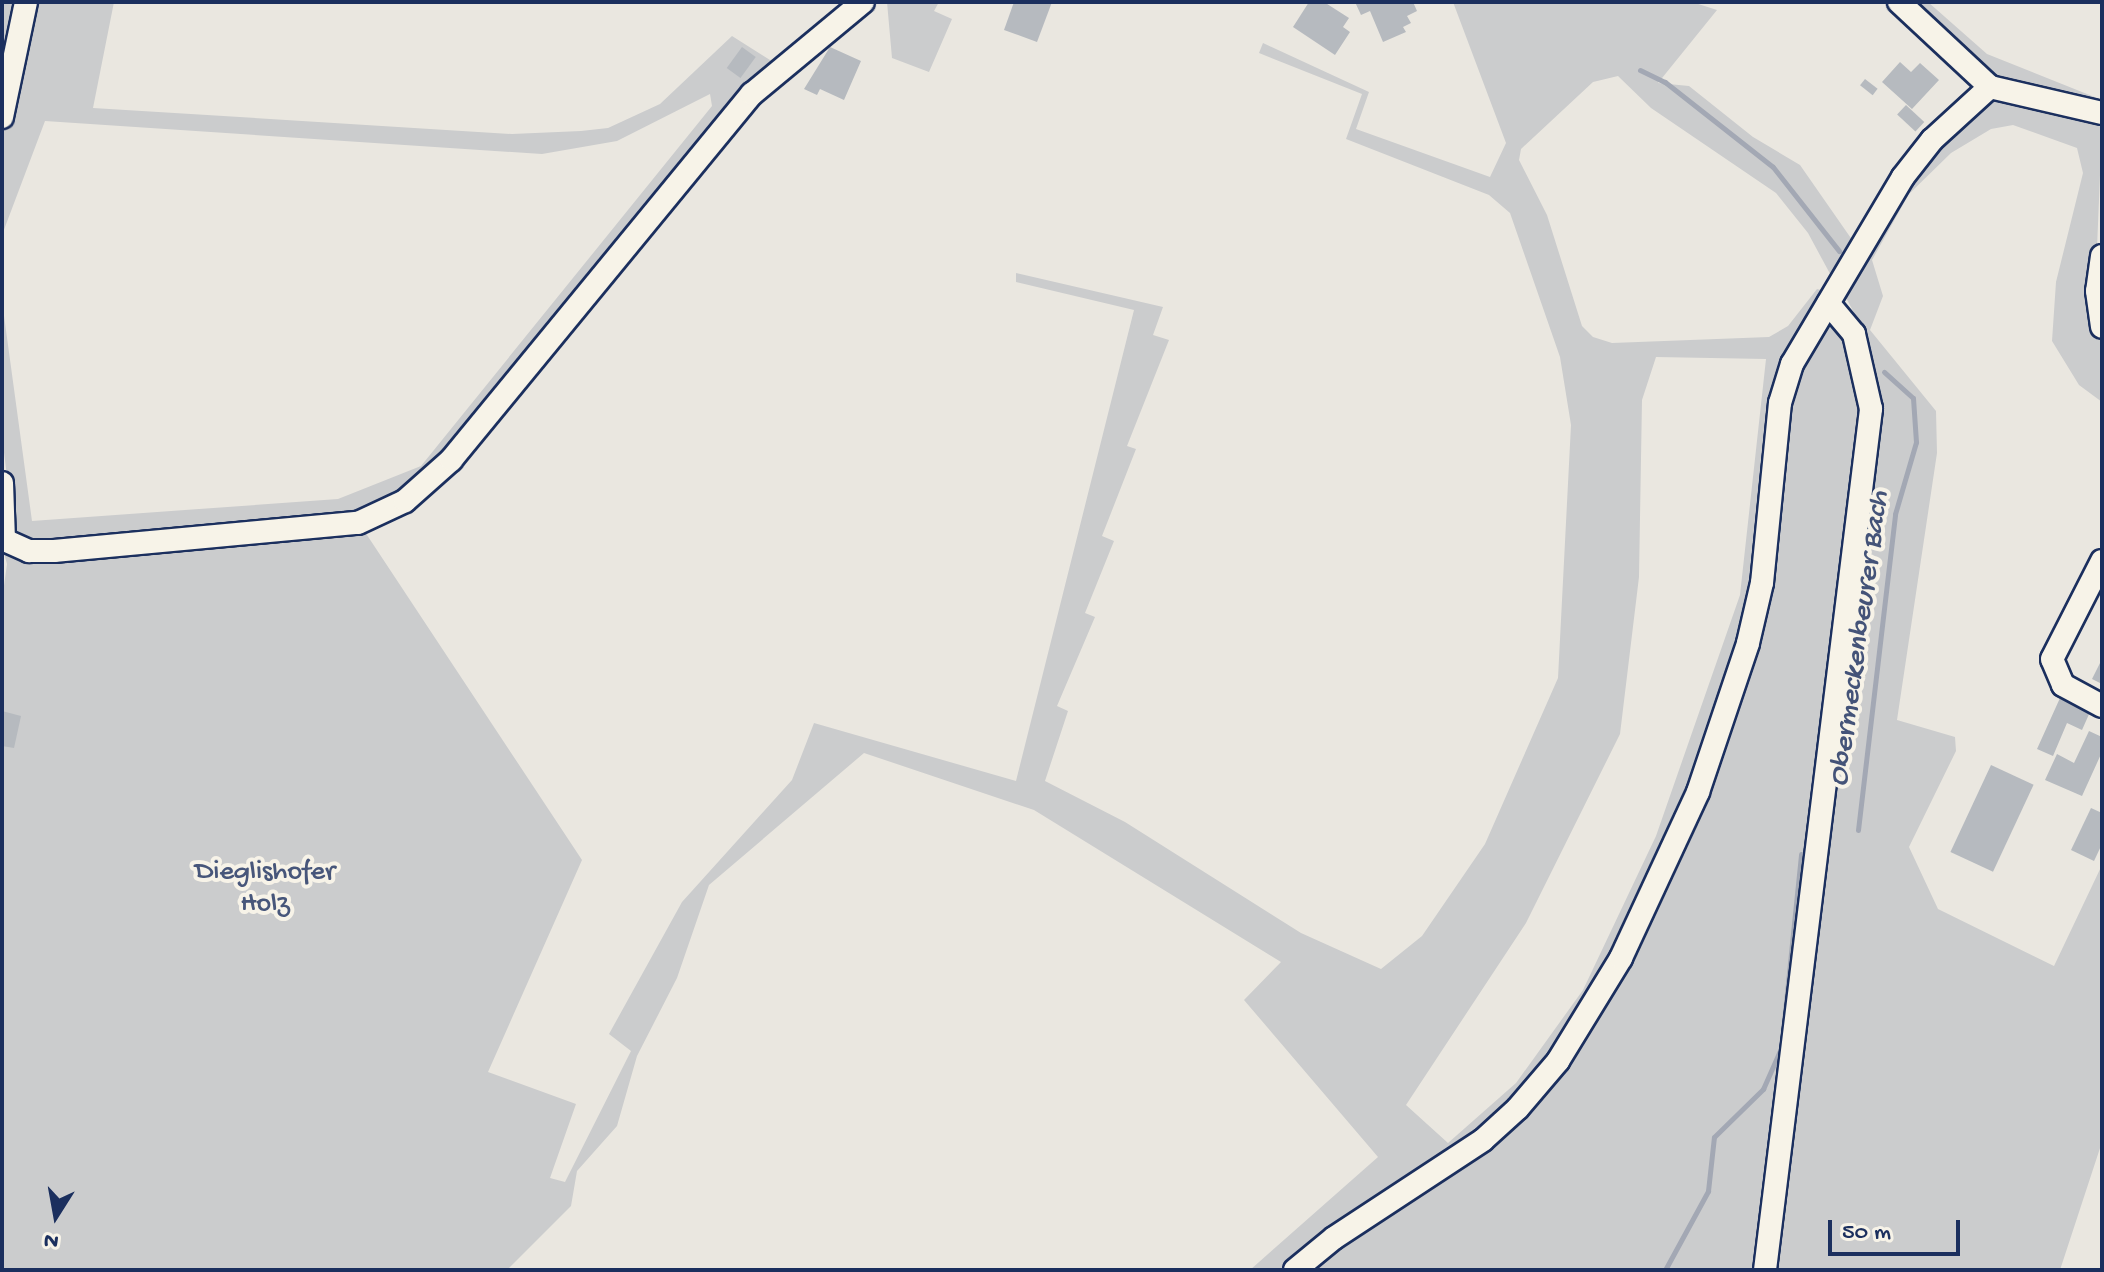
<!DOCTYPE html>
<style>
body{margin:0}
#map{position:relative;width:2104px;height:1272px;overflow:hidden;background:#eae7e0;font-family:"Gochi Hand",sans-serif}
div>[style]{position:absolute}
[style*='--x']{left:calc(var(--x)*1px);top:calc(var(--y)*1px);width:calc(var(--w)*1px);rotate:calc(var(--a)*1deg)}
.green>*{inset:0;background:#cbcccd}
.stream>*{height:5px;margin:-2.5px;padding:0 2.5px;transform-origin:2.5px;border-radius:2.5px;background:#a3a8b4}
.building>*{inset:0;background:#b6babf;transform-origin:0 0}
.roads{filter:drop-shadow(2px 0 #1b2f5e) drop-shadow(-2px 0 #1b2f5e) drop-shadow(0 2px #1b2f5e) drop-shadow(0 -2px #1b2f5e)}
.street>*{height:22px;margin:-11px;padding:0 11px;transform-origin:11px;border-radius:11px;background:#f7f3e8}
span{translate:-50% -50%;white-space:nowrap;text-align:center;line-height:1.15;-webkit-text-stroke:8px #f7f3e8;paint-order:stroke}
.park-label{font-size:28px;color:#47567a}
.water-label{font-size:30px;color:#445378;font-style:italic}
.frame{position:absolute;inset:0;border:4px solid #1b2f5e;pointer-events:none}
.north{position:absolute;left:16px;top:1176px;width:80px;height:80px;-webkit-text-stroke:6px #f7f3e8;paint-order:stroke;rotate:191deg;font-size:22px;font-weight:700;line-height:32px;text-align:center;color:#1b2f5e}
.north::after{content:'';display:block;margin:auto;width:28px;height:36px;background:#1b2f5e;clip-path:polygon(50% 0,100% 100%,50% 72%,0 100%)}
.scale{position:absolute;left:1828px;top:1220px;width:132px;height:36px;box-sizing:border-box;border:4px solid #1b2f5e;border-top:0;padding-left:10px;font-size:24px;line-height:28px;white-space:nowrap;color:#1b2f5e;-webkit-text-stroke:6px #f7f3e8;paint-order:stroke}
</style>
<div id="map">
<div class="green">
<div style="clip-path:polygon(2px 2px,21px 2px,2px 90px)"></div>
<div style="clip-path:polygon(29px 2px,114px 2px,93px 108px,512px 134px,581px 131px,608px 128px,660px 104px,732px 36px,778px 65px,419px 484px,355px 517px,22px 543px,14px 531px,2px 437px,2px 301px,32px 521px,338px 499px,421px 466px,712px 106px,710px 94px,617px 141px,542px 154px,45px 121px,2px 235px,2px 135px)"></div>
<div style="clip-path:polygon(887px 2px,939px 2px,934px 11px,952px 19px,929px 72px,892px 58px)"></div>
<div style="clip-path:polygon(evenodd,1453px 2px,1692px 2px,1717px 10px,1658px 83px,1689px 86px,1753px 137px,1800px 165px,1855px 244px,1835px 283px,1808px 233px,1776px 193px,1651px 108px,1618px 76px,1593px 82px,1521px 149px,1519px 160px,1547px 215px,1582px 326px,1593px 337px,1612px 343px,1769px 337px,1788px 326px,1817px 289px,1825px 291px,1787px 357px,1757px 575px,1726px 693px,1650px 885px,1569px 1035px,1510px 1108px,1292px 1270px,1250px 1270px,1378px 1157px,1244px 1000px,1281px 962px,1034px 810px,864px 753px,709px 885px,677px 978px,637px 1056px,617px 1126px,577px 1171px,571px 1206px,507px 1270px,2px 1270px,2px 600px,7px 564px,2px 546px,363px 529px,582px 860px,488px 1072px,576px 1104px,550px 1178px,565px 1182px,631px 1051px,609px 1034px,682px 902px,792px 780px,814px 723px,1016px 781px,1134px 310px,1016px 282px,1016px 273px,1163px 307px,1153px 335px,1169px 340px,1127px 446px,1136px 449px,1102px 536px,1114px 541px,1085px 613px,1095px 617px,1057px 706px,1068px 711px,1045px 781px,1125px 822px,1301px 933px,1381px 969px,1422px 936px,1485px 844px,1558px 678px,1571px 425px,1560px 357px,1510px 213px,1489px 195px,1346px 139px,1362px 94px,1259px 53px,1263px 43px,1369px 92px,1356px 129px,1490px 177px,1506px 143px,1453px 2px,1656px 357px,1766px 359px,1740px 595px,1656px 836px,1583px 990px,1516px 1083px,1448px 1143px,1406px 1105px,1526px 923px,1620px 734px,1639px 577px,1642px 400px,1656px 357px)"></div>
<div style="clip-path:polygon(1907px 2px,1928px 2px,1987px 54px,2097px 98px,2102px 107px,1993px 74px)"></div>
<div style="clip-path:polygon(2001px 97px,2102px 126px,2094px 322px,2102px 345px,2102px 402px,2079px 385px,2052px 341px,2056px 282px,2083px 173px,2077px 148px,2013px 125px,1991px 129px,1951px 153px,1909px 194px,1872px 260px,1883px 296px,1870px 330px,1936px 411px,1937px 453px,1897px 720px,1955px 737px,1956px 751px,1909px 847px,1938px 909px,2054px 966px,2102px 865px,2102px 1142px,2060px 1270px,1771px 1270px,1876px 403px,1863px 330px,1842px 290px,1907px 183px,1943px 139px,1985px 102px)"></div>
<div style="clip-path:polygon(1826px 325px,1845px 331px,1864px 412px,1758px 1270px,1305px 1270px,1557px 1075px,1723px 744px,1793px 384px)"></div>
</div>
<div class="stream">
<div style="--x:1640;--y:70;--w:28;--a:26"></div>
<div style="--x:1665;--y:82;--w:137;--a:38.2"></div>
<div style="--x:1773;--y:167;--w:107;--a:51.8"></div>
<div style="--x:1858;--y:830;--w:318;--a:-83.3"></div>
<div style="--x:1895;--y:514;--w:75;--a:-73.7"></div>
<div style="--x:1916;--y:442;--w:44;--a:-93.9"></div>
<div style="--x:1913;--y:398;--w:39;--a:-138"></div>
<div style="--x:1783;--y:1032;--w:179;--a:-84.2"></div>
<div style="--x:1665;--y:1270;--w:90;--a:-61.4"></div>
<div style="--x:1708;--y:1191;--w:54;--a:-83.7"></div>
<div style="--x:1714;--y:1137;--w:69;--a:-44.4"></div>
<div style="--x:1763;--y:1089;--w:47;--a:-66.2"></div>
</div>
<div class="building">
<div style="clip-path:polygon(1014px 2px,1052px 2px,1037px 42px,1004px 30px)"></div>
<div style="clip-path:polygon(1309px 2px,1324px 2px,1349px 18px,1343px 27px,1350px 32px,1335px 55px,1293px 27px)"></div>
<div style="clip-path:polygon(1355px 2px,1413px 2px,1417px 11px,1407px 16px,1411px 23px,1403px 27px,1406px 32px,1383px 42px,1370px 11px,1361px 15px)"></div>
<div style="left:742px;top:47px;width:17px;height:26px;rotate:36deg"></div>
<div style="clip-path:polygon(830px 47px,861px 61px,844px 100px,820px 89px,817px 95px,804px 89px)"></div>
<div style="clip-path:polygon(1900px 62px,1911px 72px,1920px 63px,1939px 80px,1912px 109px,1882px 82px)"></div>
<div style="left:1865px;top:79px;width:16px;height:8px;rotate:38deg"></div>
<div style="left:1906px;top:105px;width:25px;height:13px;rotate:43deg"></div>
<div style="clip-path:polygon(2102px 659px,2102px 684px,2092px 679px)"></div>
<div style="clip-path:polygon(2060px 698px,2090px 712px,2082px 730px,2067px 723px,2053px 756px,2037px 749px)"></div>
<div style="clip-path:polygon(2px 711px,21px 716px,14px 748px,2px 746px)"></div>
<div style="clip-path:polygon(2089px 731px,2102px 737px,2102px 752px,2082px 796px,2045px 780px,2057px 754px,2074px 763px)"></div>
<div style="left:1991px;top:765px;width:47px;height:96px;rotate:25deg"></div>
<div style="clip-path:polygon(2091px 808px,2102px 813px,2102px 844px,2094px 861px,2071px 850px)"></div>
</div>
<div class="roads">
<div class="street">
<div style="--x:1899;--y:2;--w:125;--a:43"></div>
<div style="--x:2;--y:117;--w:117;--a:-78.2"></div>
<div style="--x:2102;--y:256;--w:35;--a:98"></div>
<div style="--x:2097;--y:291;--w:36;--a:82"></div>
<div style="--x:2;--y:483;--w:58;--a:88"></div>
<div style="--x:2;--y:539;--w:30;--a:24"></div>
<div style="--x:29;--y:551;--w:25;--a:0"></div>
<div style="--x:54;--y:551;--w:305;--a:-5.3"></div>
<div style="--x:358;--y:523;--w:52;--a:-25.1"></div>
<div style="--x:405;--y:501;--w:62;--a:-41.7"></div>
<div style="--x:451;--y:460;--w:474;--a:-50.6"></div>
<div style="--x:752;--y:94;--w:144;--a:-39.7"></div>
<div style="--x:2102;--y:561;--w:110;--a:117"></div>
<div style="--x:2052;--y:659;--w:28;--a:67"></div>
<div style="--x:2063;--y:685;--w:44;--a:28.3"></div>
<div style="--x:1295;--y:1270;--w:50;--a:-39.4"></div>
<div style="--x:1334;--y:1238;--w:178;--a:-33.3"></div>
<div style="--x:1483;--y:1140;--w:47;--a:-42.4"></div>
<div style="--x:1518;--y:1108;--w:62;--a:-49.6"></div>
<div style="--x:1558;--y:1061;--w:121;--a:-58.5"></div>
<div style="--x:1621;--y:958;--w:183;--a:-65.1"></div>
<div style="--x:1698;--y:792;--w:157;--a:-71.4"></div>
<div style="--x:1748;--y:643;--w:62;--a:-76.9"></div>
<div style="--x:1762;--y:583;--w:181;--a:-84.3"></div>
<div style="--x:1780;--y:403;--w:41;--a:-72.9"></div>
<div style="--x:1792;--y:364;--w:217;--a:-59.3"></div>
<div style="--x:1903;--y:177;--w:47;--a:-51.9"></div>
<div style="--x:1932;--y:140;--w:79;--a:-42.4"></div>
<div style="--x:1990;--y:87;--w:115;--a:13.1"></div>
<div style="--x:1765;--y:1270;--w:868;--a:-82.98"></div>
<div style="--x:1871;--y:409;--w:77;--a:-102.8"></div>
<div style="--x:1854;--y:334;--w:40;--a:-130"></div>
</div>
</div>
<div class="park-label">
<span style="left:265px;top:889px">Dieglishofer<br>Holz</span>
</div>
<div class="water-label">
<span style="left:1861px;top:639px;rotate:-82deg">Obermeckenbeurer Bach</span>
</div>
<div class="frame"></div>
<div class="north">N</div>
<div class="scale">50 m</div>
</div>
